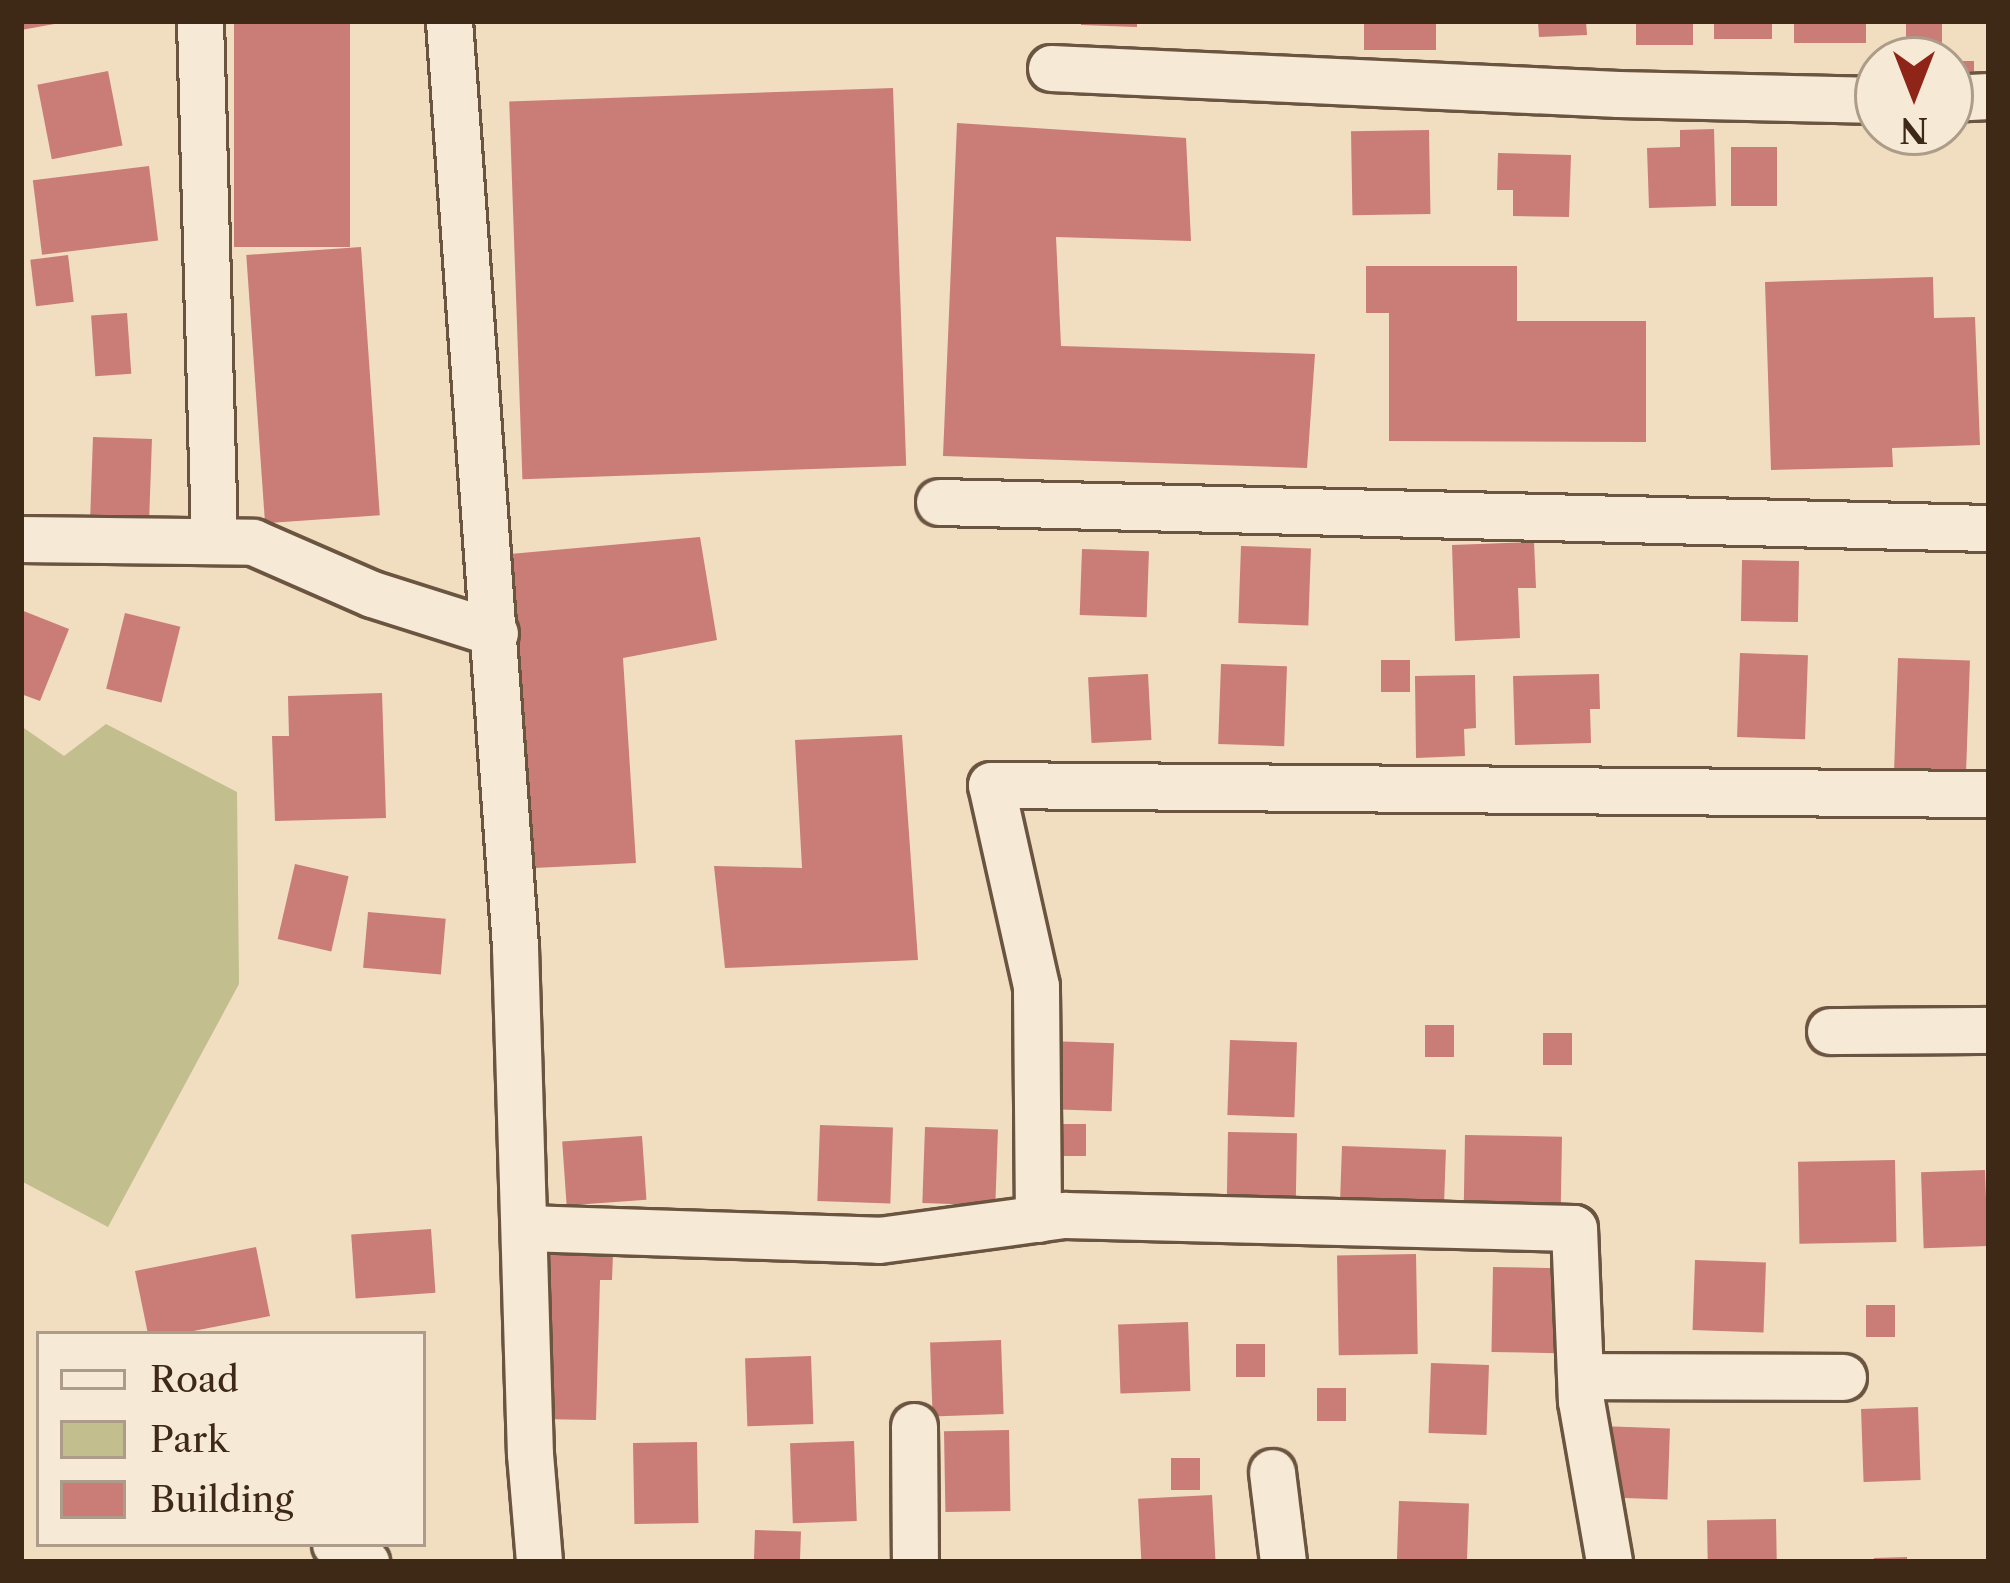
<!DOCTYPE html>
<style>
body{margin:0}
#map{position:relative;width:2010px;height:1583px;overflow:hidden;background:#f1ddc0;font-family:"Libre Caslon Text",serif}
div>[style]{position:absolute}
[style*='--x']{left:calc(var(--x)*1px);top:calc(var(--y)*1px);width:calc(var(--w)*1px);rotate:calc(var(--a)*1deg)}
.green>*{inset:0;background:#c2be8d}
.building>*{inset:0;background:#ca7c76;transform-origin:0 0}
.roads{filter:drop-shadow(3px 0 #6b5540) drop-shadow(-3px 0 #6b5540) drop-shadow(0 3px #6b5540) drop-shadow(0 -3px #6b5540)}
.minor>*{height:45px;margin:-22.5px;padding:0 22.5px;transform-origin:22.5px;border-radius:22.5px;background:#f6e9d6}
span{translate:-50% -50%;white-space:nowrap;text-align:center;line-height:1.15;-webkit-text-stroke:10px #f6e9d6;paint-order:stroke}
.frame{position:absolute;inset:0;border:24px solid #3e2816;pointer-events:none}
.legend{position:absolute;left:36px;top:1331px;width:390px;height:216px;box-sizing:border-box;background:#f6e9d6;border:3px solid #ac9c89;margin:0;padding:15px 21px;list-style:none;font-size:36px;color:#3e2816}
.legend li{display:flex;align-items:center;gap:24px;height:60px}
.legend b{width:60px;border:3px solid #ac9c89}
.north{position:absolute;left:1854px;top:36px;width:120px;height:120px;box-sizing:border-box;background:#f6e9d6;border:3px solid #ac9c89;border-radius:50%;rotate:180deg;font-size:33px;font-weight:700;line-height:48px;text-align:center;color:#3e2816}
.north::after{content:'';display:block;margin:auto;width:42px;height:54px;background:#8f2418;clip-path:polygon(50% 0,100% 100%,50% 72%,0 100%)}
</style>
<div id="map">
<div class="green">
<div style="clip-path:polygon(106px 724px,237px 792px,239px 984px,108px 1227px,21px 1181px,21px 726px,64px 756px)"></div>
</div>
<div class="building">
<div style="clip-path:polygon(21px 21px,60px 21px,60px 23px,21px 30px)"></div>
<div style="left:234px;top:21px;width:116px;height:226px"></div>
<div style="clip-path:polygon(1081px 21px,1137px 21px,1137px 27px,1081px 25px)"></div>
<div style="left:1364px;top:21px;width:72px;height:29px"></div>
<div style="clip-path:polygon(1538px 21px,1586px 21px,1587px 35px,1539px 37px)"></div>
<div style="left:1636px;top:21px;width:57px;height:24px"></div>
<div style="left:1714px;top:21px;width:58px;height:18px"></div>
<div style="left:1794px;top:21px;width:72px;height:22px"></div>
<div style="left:1906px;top:21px;width:36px;height:39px"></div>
<div style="left:1950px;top:61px;width:24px;height:31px"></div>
<div style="left:108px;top:71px;width:76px;height:72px;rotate:79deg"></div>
<div style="left:893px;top:88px;width:378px;height:384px;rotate:88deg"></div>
<div style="clip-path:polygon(957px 123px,1186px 138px,1191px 241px,1056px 237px,1061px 346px,1315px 354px,1307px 468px,943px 456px)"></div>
<div style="clip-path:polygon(1714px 129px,1716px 206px,1649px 208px,1647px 148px,1680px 147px,1680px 130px)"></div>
<div style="left:1429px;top:130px;width:84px;height:78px;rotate:89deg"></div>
<div style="left:1731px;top:147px;width:46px;height:59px"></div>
<div style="clip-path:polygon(1498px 153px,1571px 155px,1569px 217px,1513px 216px,1513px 190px,1497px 190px)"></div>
<div style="left:149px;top:166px;width:75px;height:117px;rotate:83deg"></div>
<div style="left:361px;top:247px;width:269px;height:115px;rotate:86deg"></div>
<div style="left:68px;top:255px;width:47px;height:38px;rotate:83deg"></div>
<div style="clip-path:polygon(1366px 266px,1517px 266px,1517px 321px,1646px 321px,1646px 442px,1389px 441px,1389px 313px,1366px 313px)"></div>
<div style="clip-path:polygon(1933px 277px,1934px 318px,1975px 317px,1980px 445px,1892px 448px,1893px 467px,1771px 470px,1765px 282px)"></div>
<div style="left:127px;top:313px;width:61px;height:36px;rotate:86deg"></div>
<div style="left:93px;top:437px;width:59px;height:78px;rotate:2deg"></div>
<div style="clip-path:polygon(700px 537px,717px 640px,623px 658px,636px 863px,534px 868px,510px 554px)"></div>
<div style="clip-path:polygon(1534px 542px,1536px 588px,1518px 588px,1520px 638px,1455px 641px,1452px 545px)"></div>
<div style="left:1241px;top:546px;width:70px;height:77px;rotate:2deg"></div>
<div style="left:1082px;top:549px;width:67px;height:66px;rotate:2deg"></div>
<div style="left:1742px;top:560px;width:57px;height:61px;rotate:1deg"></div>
<div style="clip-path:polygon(21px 610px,69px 629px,40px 701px,21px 694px)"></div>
<div style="left:125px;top:613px;width:57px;height:78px;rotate:14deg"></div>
<div style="left:1740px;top:653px;width:68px;height:84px;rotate:2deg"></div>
<div style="left:1898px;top:658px;width:72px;height:114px;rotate:2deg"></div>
<div style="left:1381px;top:660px;width:29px;height:32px"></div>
<div style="left:1221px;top:664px;width:66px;height:80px;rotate:2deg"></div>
<div style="left:1148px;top:674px;width:66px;height:60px;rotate:87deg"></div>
<div style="clip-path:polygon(1599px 674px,1600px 709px,1590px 709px,1591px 743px,1515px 745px,1513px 676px)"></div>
<div style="clip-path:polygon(1475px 675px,1476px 728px,1464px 729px,1465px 756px,1416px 758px,1415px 676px)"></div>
<div style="clip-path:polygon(382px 693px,386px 818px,275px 821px,272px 736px,289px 736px,288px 696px)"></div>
<div style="clip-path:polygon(902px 735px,918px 960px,725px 968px,714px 866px,802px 868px,795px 740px)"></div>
<div style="left:295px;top:864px;width:55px;height:77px;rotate:13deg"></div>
<div style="left:368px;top:912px;width:78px;height:56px;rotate:5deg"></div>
<div style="left:1425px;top:1025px;width:29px;height:32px"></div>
<div style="left:1543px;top:1033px;width:29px;height:32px"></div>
<div style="left:1230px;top:1040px;width:67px;height:75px;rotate:2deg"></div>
<div style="left:1048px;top:1041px;width:66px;height:68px;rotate:2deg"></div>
<div style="left:1057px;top:1124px;width:29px;height:32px"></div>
<div style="left:820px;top:1125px;width:73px;height:76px;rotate:2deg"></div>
<div style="left:925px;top:1127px;width:73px;height:76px;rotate:2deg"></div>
<div style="left:1228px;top:1132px;width:69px;height:67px;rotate:1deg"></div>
<div style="left:1465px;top:1135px;width:97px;height:74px;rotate:1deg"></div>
<div style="left:642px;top:1136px;width:64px;height:80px;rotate:86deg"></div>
<div style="left:1342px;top:1146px;width:104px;height:65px;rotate:2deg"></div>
<div style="left:1895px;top:1160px;width:82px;height:97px;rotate:89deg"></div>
<div style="left:1985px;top:1170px;width:76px;height:64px;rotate:88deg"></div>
<div style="left:431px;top:1229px;width:64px;height:80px;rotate:86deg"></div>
<div style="clip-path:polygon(256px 1247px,270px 1316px,178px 1334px,148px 1334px,135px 1271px)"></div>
<div style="clip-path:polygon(542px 1252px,613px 1254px,612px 1280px,600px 1280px,596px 1420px,537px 1419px)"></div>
<div style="left:1416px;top:1254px;width:100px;height:79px;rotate:89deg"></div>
<div style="left:1695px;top:1260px;width:71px;height:70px;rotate:2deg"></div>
<div style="left:1493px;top:1267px;width:66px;height:85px;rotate:1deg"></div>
<div style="left:1866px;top:1305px;width:29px;height:32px"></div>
<div style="left:1188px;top:1322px;width:69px;height:70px;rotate:88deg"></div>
<div style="left:1001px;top:1340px;width:74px;height:71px;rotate:88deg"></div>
<div style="left:1236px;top:1344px;width:29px;height:33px"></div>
<div style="left:811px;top:1356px;width:68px;height:66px;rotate:88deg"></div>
<div style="left:1431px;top:1363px;width:58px;height:70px;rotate:2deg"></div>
<div style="left:1317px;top:1388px;width:29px;height:33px"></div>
<div style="left:1918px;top:1407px;width:73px;height:57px;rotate:88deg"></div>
<div style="left:1599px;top:1426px;width:71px;height:71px;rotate:2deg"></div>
<div style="left:1009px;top:1430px;width:81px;height:65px;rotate:89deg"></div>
<div style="left:854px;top:1441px;width:80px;height:64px;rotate:88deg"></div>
<div style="left:697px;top:1442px;width:81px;height:64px;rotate:89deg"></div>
<div style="left:1171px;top:1458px;width:29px;height:32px"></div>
<div style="left:1212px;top:1495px;width:67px;height:74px;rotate:87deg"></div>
<div style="left:1399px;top:1501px;width:70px;height:61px;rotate:2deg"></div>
<div style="left:1776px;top:1519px;width:43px;height:69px;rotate:89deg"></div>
<div style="left:755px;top:1530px;width:46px;height:32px;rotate:2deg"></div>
<div style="clip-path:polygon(1907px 1557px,1907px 1562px,1874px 1562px,1874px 1558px)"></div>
</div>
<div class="roads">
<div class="minor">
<div style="--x:200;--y:21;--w:518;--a:88.45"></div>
<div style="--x:449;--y:21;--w:928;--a:85.92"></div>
<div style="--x:515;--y:947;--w:507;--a:88.31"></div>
<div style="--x:530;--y:1454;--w:108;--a:85.2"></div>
<div style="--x:1051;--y:68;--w:568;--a:2.63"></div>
<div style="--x:1618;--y:94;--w:260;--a:1.3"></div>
<div style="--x:1950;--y:98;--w:39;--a:-3"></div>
<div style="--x:939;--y:502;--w:1050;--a:1.42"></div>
<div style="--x:21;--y:539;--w:232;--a:0.7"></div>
<div style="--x:253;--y:542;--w:130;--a:23.6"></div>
<div style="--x:372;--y:594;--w:129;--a:17.6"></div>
<div style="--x:1830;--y:1031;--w:159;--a:-0.4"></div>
<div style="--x:1038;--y:1219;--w:233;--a:-90.5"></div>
<div style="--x:1036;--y:986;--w:206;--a:-102.6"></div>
<div style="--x:991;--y:785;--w:998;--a:0.52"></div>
<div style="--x:526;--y:1228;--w:353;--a:1.9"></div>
<div style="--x:879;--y:1240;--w:188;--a:-7.7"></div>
<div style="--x:1065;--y:1215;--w:509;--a:1.46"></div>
<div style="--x:1574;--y:1228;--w:173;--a:87.7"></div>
<div style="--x:1581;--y:1401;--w:163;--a:80.1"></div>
<div style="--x:1581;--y:1376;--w:262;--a:0.2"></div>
<div style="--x:914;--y:1426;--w:136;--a:89.6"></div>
<div style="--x:1272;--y:1472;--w:91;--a:83"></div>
<div style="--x:335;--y:1544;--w:36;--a:30"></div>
</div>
</div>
<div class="frame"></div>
<ul class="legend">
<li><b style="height:15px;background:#f6e9d6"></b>Road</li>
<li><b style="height:33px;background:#c2be8d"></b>Park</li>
<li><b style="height:33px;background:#ca7c76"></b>Building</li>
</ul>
<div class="north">N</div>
</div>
